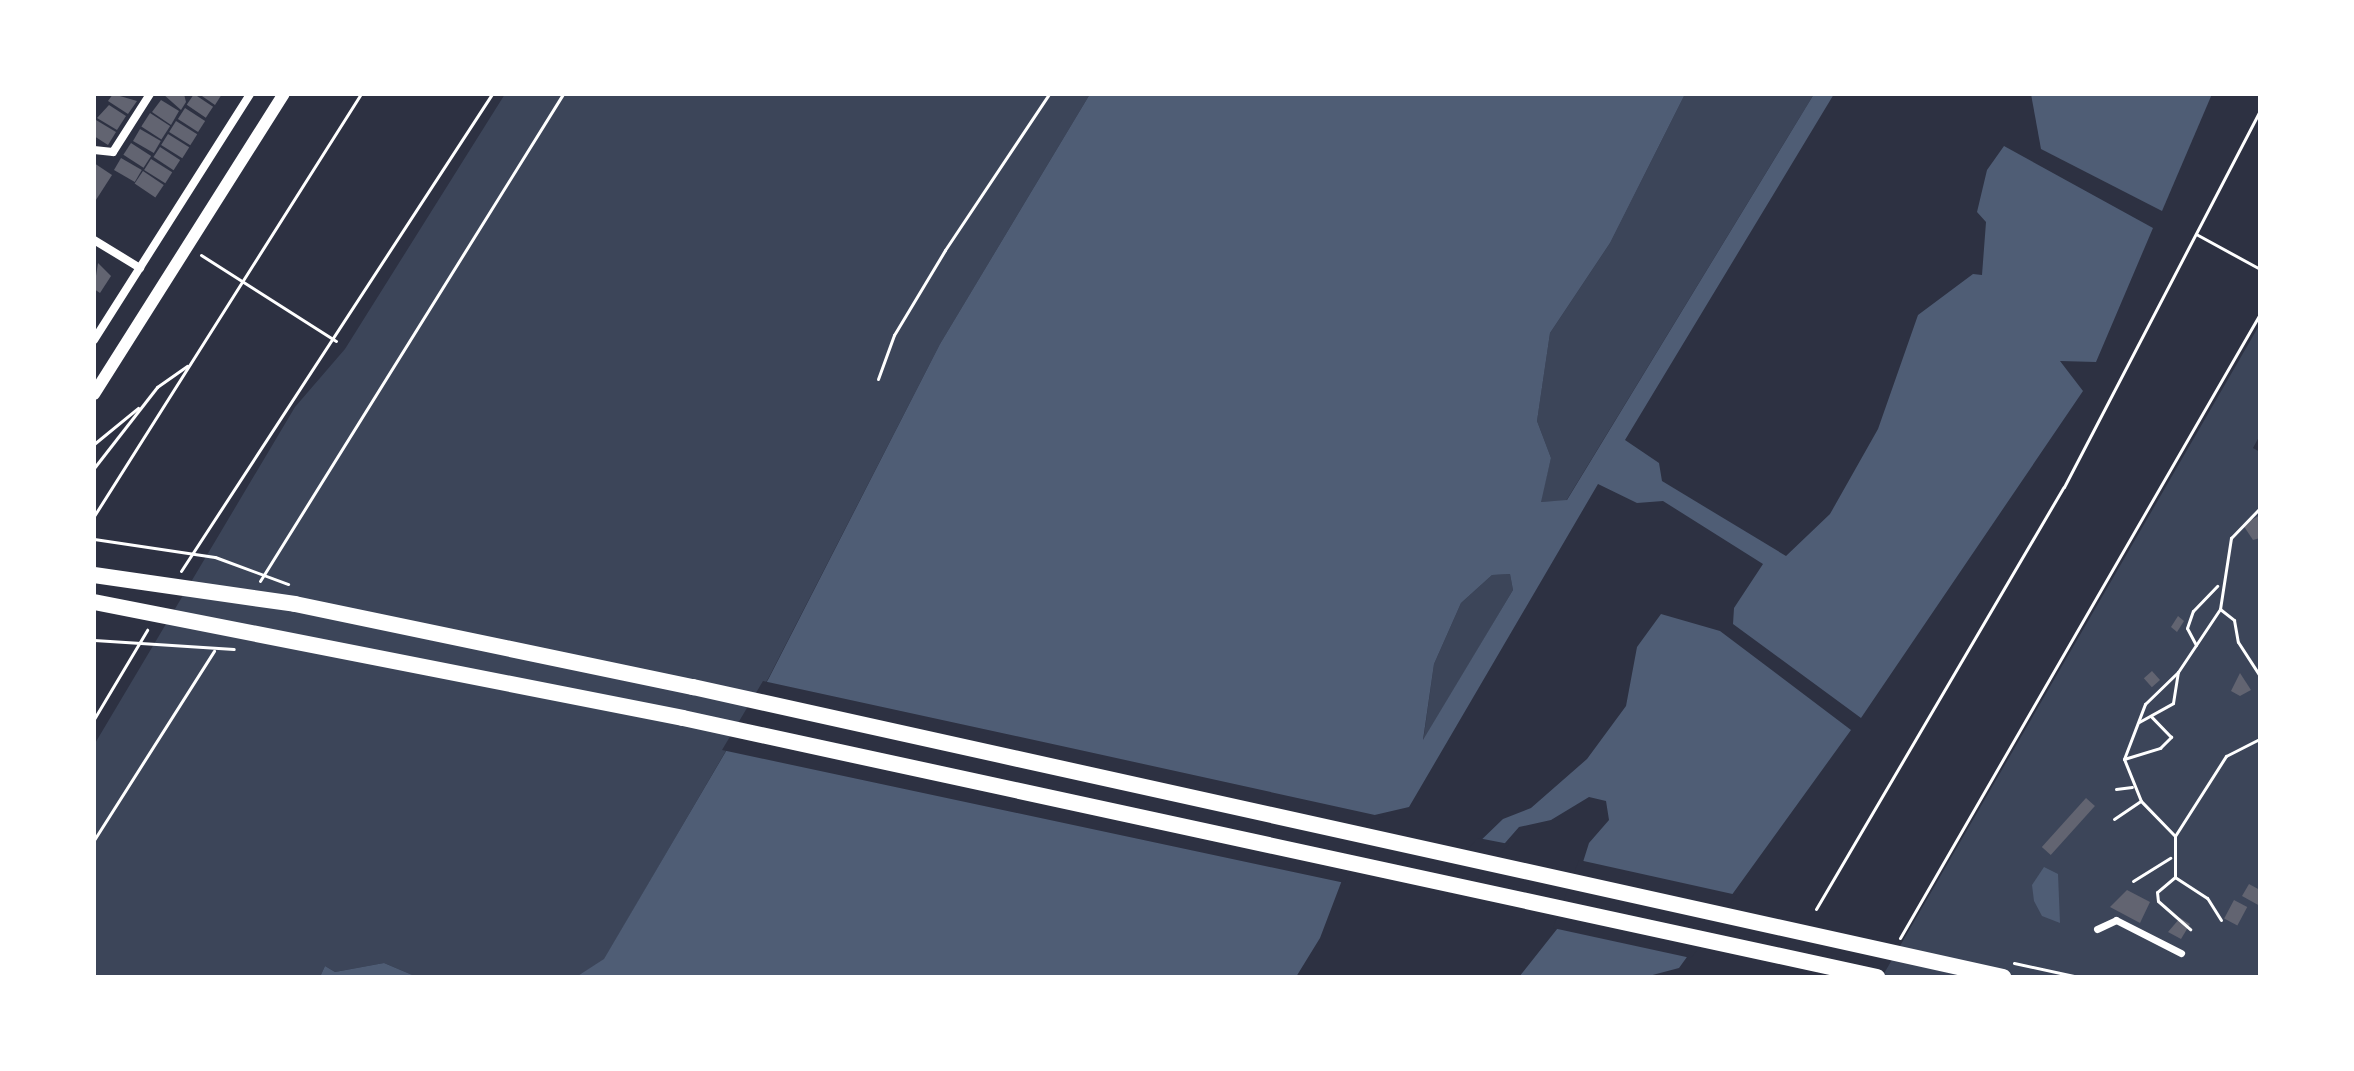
<!DOCTYPE html>
<style>
body{margin:0}
#map{position:relative;width:2354px;height:1071px;overflow:hidden;background:#2d3142;font-family:Figtree,sans-serif}
div>[style]{position:absolute}
[style*='--x']{left:calc(var(--x)*1px);top:calc(var(--y)*1px);width:calc(var(--w)*1px);rotate:calc(var(--a)*1deg)}
.green>*{inset:0;background:#3c4559}
.water>*{inset:0;background:#4f5d75}
.pier>*{inset:0;background:#2d3142}
.building>*{inset:0;background:#626471;transform-origin:0 0}
.path>*{height:3px;margin:-1.5px;padding:0 1.5px;transform-origin:1.5px;border-radius:1.5px;background:#fff}
.pedestrian>*{height:7px;margin:-3.5px;padding:0 3.5px;transform-origin:3.5px;border-radius:3.5px;background:#fff}
.minor>*{height:8px;margin:-4px;padding:0 4px;transform-origin:4px;border-radius:4px;background:#fff}
.tertiary>*{height:12px;margin:-6px;padding:0 6px;transform-origin:6px;border-radius:6px;background:#fff}
.primary>*{height:16px;margin:-8px;padding:0 8px;transform-origin:8px;border-radius:8px;background:#fff}
span{translate:-50% -50%;white-space:nowrap;text-align:center;line-height:1.15;-webkit-text-stroke:8px #fff;paint-order:stroke}
.frame{position:absolute;inset:0;border:96px solid #fff;pointer-events:none}
</style>
<div id="map">
<div class="green">
<div style="clip-path:polygon(505px 94px,1090px 94px,940px 344px,769px 677px,604px 960px,576px 977px,417px 977px,384px 963px,335px 972px,325px 966px,320px 977px,94px 977px,94px 745px,295px 407px,345px 349px)"></div>
<div style="clip-path:polygon(1685px 94px,1814px 94px,1566px 501px,1540px 502px,1551px 458px,1537px 421px,1550px 333px,1610px 243px)"></div>
<div style="clip-path:polygon(2260px 324px,2260px 435px,2253px 448px,2260px 452px,2260px 977px,1882px 977px)"></div>
<div style="clip-path:polygon(1510px 574px,1513px 590px,1423px 742px,1434px 664px,1461px 603px,1492px 575px)"></div>
</div>
<div class="water">
<div style="clip-path:polygon(evenodd,1090px 94px,1685px 94px,1610px 243px,1550px 333px,1537px 421px,1551px 458px,1541px 502px,1567px 500px,1814px 94px,1834px 94px,1625px 440px,1659px 463px,1662px 481px,1786px 556px,1830px 514px,1878px 429px,1918px 315px,1973px 274px,1982px 275px,1986px 222px,1977px 212px,1987px 170px,2004px 146px,2153px 228px,2096px 362px,2060px 361px,2083px 391px,1861px 718px,1733px 624px,1734px 608px,1763px 564px,1663px 501px,1637px 503px,1598px 484px,1409px 807px,1366px 817px,1320px 938px,1296px 977px,576px 977px,604px 959px,769px 678px,940px 344px,1090px 94px,1510px 574px,1513px 590px,1423px 740px,1434px 664px,1461px 603px,1492px 575px,1510px 574px)"></div>
<div style="clip-path:polygon(2031px 94px,2212px 94px,2162px 211px,2041px 149px)"></div>
<div style="clip-path:polygon(1661px 614px,1720px 631px,1851px 730px,1679px 968px,1645px 977px,1519px 977px,1565px 919px,1589px 843px,1609px 820px,1606px 801px,1589px 797px,1551px 820px,1519px 827px,1471px 882px,1446px 874px,1503px 819px,1531px 808px,1587px 759px,1626px 706px,1637px 647px)"></div>
<div style="clip-path:polygon(2044px 867px,2058px 874px,2060px 923px,2042px 916px,2034px 901px,2032px 885px)"></div>
<div style="clip-path:polygon(384px 963px,417px 977px,320px 977px,325px 966px,335px 972px)"></div>
</div>
<div class="pier">
<div style="clip-path:polygon(763px 681px,1089px 752px,1384px 817px,1369px 820px,1345px 883px,722px 750px)"></div>
<div style="clip-path:polygon(1478px 838px,1509px 844px,1472px 885px,1442px 875px)"></div>
<div style="clip-path:polygon(1579px 860px,1737px 895px,1691px 958px,1553px 928px)"></div>
</div>
<div class="building">
<div style="clip-path:polygon(113px 94px,137px 101px,128px 114px,108px 101px)"></div>
<div style="clip-path:polygon(163px 94px,184px 94px,186px 102px,181px 110px)"></div>
<div style="left:194px;top:94px;width:23px;height:13px;rotate:34deg"></div>
<div style="clip-path:polygon(199px 94px,222px 94px,215px 105px)"></div>
<div style="clip-path:polygon(161px 100px,179px 111px,171px 125px,152px 112px)"></div>
<div style="clip-path:polygon(109px 105px,126px 116px,117px 130px,97px 118px)"></div>
<div style="left:185px;top:108px;width:24px;height:13px;rotate:33deg"></div>
<div style="left:150px;top:113px;width:24px;height:16px;rotate:33deg"></div>
<div style="clip-path:polygon(96px 120px,116px 132px,108px 145px,94px 136px)"></div>
<div style="left:176px;top:121px;width:25px;height:13px;rotate:32deg"></div>
<div style="left:140px;top:129px;width:24px;height:14px;rotate:30deg"></div>
<div style="left:168px;top:134px;width:25px;height:13px;rotate:32deg"></div>
<div style="left:131px;top:143px;width:24px;height:14px;rotate:33deg"></div>
<div style="left:160px;top:147px;width:24px;height:12px;rotate:33deg"></div>
<div style="left:121px;top:158px;width:24px;height:14px;rotate:30deg"></div>
<div style="left:151px;top:159px;width:25px;height:13px;rotate:32deg"></div>
<div style="clip-path:polygon(94px 163px,112px 175px,94px 203px)"></div>
<div style="left:143px;top:171px;width:25px;height:15px;rotate:34deg"></div>
<div style="clip-path:polygon(98px 263px,111px 276px,100px 293px,94px 289px)"></div>
<div style="clip-path:polygon(2260px 515px,2260px 538px,2253px 540px,2243px 525px)"></div>
<div style="clip-path:polygon(2178px 616px,2184px 621px,2177px 632px,2171px 627px)"></div>
<div style="left:2152px;top:671px;width:12px;height:11px;rotate:48deg"></div>
<div style="clip-path:polygon(2240px 673px,2251px 690px,2240px 696px,2231px 691px)"></div>
<div style="left:2086px;top:798px;width:12px;height:66px;rotate:42deg"></div>
<div style="clip-path:polygon(2249px 884px,2260px 890px,2260px 906px,2242px 896px)"></div>
<div style="clip-path:polygon(2127px 890px,2150px 902px,2140px 923px,2110px 907px)"></div>
<div style="left:2234px;top:900px;width:15px;height:21px;rotate:28deg"></div>
<div style="clip-path:polygon(2180px 918px,2190px 924px,2181px 939px,2168px 932px)"></div>
</div>
<div class="path">
<div style="--x:2196;--y:234;--w:73;--a:28.7"></div>
<div style="--x:201;--y:255;--w:160;--a:32.5"></div>
<div style="--x:878;--y:379;--w:47;--a:-70"></div>
<div style="--x:894;--y:335;--w:99;--a:-59"></div>
<div style="--x:945;--y:250;--w:187;--a:-56.3"></div>
<div style="--x:94;--y:444;--w:57;--a:-39.3"></div>
<div style="--x:94;--y:468;--w:103;--a:-52.1"></div>
<div style="--x:157;--y:387;--w:37;--a:-35"></div>
<div style="--x:94;--y:516;--w:499;--a:-57.7"></div>
<div style="--x:94;--y:539;--w:122;--a:8.5"></div>
<div style="--x:215;--y:557;--w:78;--a:20.3"></div>
<div style="--x:181;--y:571;--w:569;--a:-56.9"></div>
<div style="--x:260;--y:581;--w:574;--a:-58.11"></div>
<div style="--x:2220;--y:609;--w:18;--a:38"></div>
<div style="--x:2234;--y:620;--w:22;--a:80"></div>
<div style="--x:2238;--y:642;--w:40;--a:57.1"></div>
<div style="--x:94;--y:640;--w:140;--a:3.7"></div>
<div style="--x:2196;--y:645;--w:19;--a:-118"></div>
<div style="--x:2187;--y:628;--w:18;--a:-71"></div>
<div style="--x:2193;--y:611;--w:35;--a:-46"></div>
<div style="--x:94;--y:719;--w:104;--a:-59.2"></div>
<div style="--x:2139;--y:722;--w:39;--a:-29"></div>
<div style="--x:2173;--y:703;--w:31;--a:-81"></div>
<div style="--x:2124;--y:759;--w:38;--a:-17"></div>
<div style="--x:2160;--y:748;--w:16;--a:-45"></div>
<div style="--x:2171;--y:737;--w:28;--a:-134"></div>
<div style="--x:2116;--y:789;--w:16;--a:-7"></div>
<div style="--x:2114;--y:819;--w:32;--a:-34"></div>
<div style="--x:2175;--y:836;--w:49;--a:-134.2"></div>
<div style="--x:2141;--y:801;--w:45;--a:-112"></div>
<div style="--x:2124;--y:759;--w:59;--a:-69.1"></div>
<div style="--x:2145;--y:704;--w:46;--a:-44.1"></div>
<div style="--x:2178;--y:672;--w:76;--a:-56.3"></div>
<div style="--x:2220;--y:609;--w:72;--a:-81.2"></div>
<div style="--x:2231;--y:538;--w:42;--a:-46"></div>
<div style="--x:94;--y:840;--w:224;--a:-57.6"></div>
<div style="--x:2175;--y:877;--w:23;--a:140"></div>
<div style="--x:2157;--y:892;--w:9;--a:84"></div>
<div style="--x:2158;--y:901;--w:43;--a:41.2"></div>
<div style="--x:2133;--y:881;--w:44;--a:-31.9"></div>
<div style="--x:1816;--y:909;--w:489;--a:-59.6"></div>
<div style="--x:2064;--y:487;--w:425;--a:-62.5"></div>
<div style="--x:2221;--y:920;--w:26;--a:-122"></div>
<div style="--x:2207;--y:898;--w:38;--a:-147"></div>
<div style="--x:2175;--y:877;--w:41;--a:-90"></div>
<div style="--x:2175;--y:836;--w:95;--a:-57.5"></div>
<div style="--x:2226;--y:756;--w:38;--a:-27"></div>
<div style="--x:1900;--y:938;--w:720;--a:-60.02"></div>
<div style="--x:2014;--y:963;--w:66;--a:12.3"></div>
</div>
<div class="pedestrian">
<div style="--x:2097;--y:929;--w:21;--a:-25"></div>
<div style="--x:2116;--y:920;--w:73;--a:26.9"></div>
</div>
<div class="minor">
<div style="--x:94;--y:150;--w:19;--a:6"></div>
<div style="--x:113;--y:152;--w:69;--a:-57.5"></div>
<div style="--x:94;--y:240;--w:54;--a:31.3"></div>
<div style="--x:94;--y:340;--w:291;--a:-57.6"></div>
</div>
<div class="tertiary">
<div style="--x:94;--y:394;--w:355;--a:-57.7"></div>
</div>
<div class="primary">
<div style="--x:94;--y:575;--w:203;--a:8.2"></div>
<div style="--x:295;--y:604;--w:407;--a:11.8"></div>
<div style="--x:693;--y:687;--w:1342;--a:12.48"></div>
<div style="--x:94;--y:602;--w:600;--a:11.14"></div>
<div style="--x:683;--y:718;--w:1222;--a:12.24"></div>
</div>
<div class="frame"></div>
</div>
